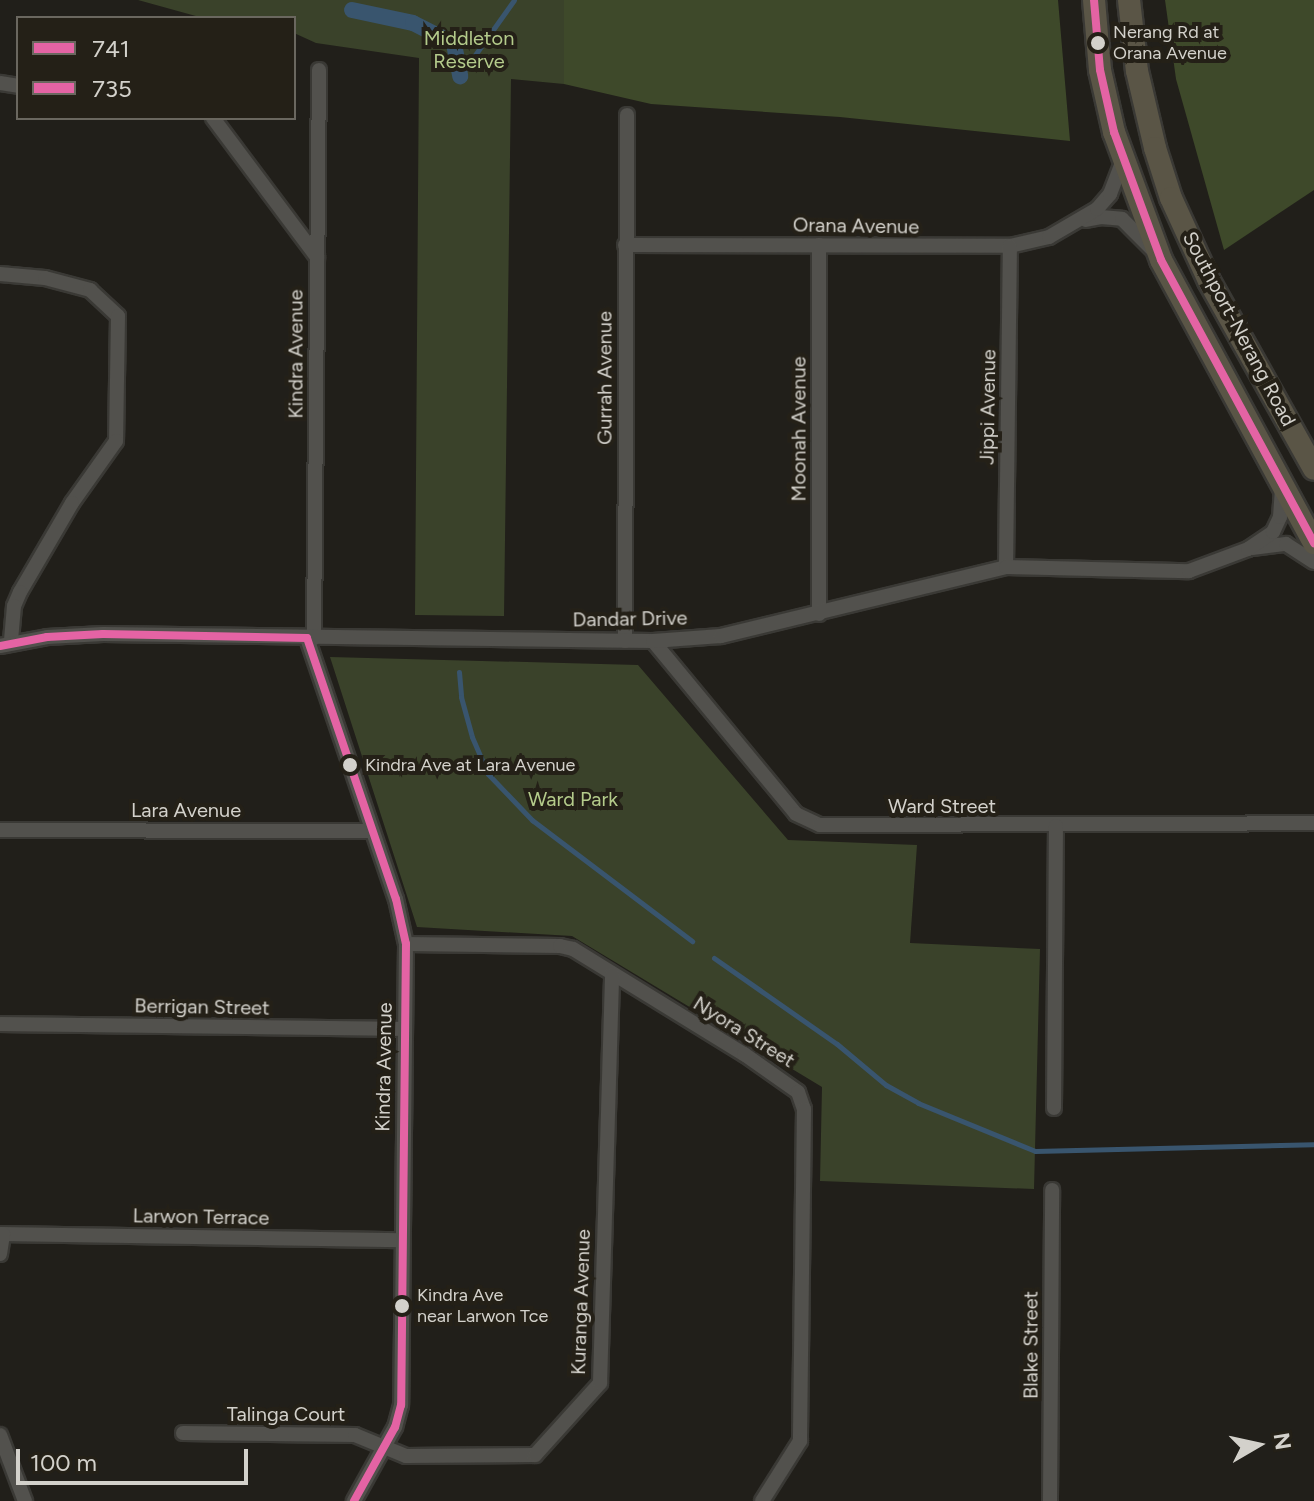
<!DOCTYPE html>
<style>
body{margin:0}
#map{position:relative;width:1314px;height:1501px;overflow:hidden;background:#211f1a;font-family:Figtree,sans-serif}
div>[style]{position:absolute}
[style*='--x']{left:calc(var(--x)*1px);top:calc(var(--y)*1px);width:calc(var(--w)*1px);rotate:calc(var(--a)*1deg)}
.green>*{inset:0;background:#3a422a}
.forest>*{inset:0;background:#3e492a}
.stream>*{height:5px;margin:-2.5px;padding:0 2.5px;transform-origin:2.5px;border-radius:2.5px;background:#39556e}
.canal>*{height:16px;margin:-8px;padding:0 8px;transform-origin:8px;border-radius:8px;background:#39556e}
.roads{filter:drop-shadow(2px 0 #3a3935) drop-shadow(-2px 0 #3a3935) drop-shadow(0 2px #3a3935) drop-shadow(0 -2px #3a3935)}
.minor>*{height:14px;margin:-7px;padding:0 7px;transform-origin:7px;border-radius:7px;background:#52514d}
.primary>*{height:22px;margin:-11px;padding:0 11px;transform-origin:11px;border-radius:11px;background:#5a5546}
.bus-1>*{height:8px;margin:-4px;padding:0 4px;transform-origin:4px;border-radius:4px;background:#e463a4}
.bus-2>*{height:8px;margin:-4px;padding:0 4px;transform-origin:4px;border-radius:4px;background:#e463a4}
.dots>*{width:22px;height:22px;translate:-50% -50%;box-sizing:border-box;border:4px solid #242017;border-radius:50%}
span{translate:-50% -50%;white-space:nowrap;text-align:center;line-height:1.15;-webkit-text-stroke:8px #242017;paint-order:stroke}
.bus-label{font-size:18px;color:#d3d1cb}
.left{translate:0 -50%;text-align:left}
.park-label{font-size:20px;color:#b4cb8b}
.street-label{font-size:20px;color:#d3d1cb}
.legend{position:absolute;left:16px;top:16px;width:280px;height:104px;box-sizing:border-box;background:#242017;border:2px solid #6a675f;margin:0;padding:10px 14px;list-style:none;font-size:24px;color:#d3d1cb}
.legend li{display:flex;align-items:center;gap:16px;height:40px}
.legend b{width:40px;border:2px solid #6a675f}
.north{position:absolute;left:1218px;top:1405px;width:80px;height:80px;-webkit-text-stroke:6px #242017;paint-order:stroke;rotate:81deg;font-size:22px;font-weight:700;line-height:32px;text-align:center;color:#d3d1cb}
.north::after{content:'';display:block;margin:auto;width:28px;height:36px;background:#d3d1cb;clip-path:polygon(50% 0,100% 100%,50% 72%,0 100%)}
.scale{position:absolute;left:16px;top:1449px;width:232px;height:36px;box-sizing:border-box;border:4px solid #d3d1cb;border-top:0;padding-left:10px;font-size:24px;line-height:28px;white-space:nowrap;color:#d3d1cb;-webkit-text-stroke:6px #242017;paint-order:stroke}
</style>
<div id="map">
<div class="green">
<div style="clip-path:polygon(138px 0,564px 0,564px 84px,511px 79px,504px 616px,415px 615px,419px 58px,316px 43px,294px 33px,294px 18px,203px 18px)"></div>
<div style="clip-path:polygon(330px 657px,638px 665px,788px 840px,917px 845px,910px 943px,1040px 949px,1034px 1189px,820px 1181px,822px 1087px,572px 936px,417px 927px)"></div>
</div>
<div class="forest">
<div style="clip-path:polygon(564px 0,1058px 0,1070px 141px,840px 117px,651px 104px,564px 84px)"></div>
<div style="clip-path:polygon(1165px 0,1314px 0,1314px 190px,1224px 250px,1176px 79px)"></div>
</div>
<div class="stream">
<div style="--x:460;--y:76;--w:93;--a:-54.6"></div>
<div style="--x:459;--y:672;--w:25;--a:85"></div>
<div style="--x:461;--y:697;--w:41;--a:74.6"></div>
<div style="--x:472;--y:737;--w:40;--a:66.6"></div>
<div style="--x:488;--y:774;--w:64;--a:46.3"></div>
<div style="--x:532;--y:820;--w:201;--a:37.1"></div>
<div style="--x:714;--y:958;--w:150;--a:35"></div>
<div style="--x:837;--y:1044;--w:64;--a:39.9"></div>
<div style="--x:886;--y:1085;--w:37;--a:29"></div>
<div style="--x:918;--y:1103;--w:126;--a:22.3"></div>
<div style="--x:1035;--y:1151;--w:279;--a:-1.4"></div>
</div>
<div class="canal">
<div style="--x:352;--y:10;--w:62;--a:12"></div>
<div style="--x:413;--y:23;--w:46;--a:27.1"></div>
<div style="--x:454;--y:44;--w:33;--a:79"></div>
</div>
<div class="roads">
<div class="minor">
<div style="--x:0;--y:83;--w:18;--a:9"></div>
<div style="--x:213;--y:118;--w:174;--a:53.2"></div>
<div style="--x:1086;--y:220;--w:15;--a:-11"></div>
<div style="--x:1101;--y:217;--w:21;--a:5"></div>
<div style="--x:1122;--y:219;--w:42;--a:45"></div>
<div style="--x:625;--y:245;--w:385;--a:0.1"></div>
<div style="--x:1010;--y:246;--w:40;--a:-13"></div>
<div style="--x:1049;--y:237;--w:56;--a:-30.3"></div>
<div style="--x:1097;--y:209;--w:20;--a:-49"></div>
<div style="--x:1110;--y:194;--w:36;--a:-69"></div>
<div style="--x:0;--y:274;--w:45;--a:5.1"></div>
<div style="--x:45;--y:278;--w:47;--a:14.9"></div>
<div style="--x:90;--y:290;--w:38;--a:43"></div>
<div style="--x:118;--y:316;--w:125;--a:90.9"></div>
<div style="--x:116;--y:441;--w:76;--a:125.4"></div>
<div style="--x:72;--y:503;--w:103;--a:120.3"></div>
<div style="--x:20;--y:592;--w:15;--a:113"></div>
<div style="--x:14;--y:606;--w:36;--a:95"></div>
<div style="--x:1252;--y:548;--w:34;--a:-7"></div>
<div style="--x:1286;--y:544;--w:33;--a:33"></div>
<div style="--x:1006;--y:567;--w:321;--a:-89.3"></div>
<div style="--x:819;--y:614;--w:369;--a:-90"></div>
<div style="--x:307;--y:638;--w:276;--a:71.2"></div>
<div style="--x:396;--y:899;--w:46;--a:77.5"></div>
<div style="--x:406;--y:944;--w:461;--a:90.6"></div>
<div style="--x:401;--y:1405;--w:23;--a:105"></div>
<div style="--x:395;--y:1427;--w:85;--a:119"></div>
<div style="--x:314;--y:638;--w:568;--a:-89.5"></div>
<div style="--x:625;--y:641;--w:526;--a:-89.78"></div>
<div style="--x:653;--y:641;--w:224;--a:50.4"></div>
<div style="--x:796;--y:814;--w:26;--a:25"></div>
<div style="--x:820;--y:825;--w:494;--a:-0.2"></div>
<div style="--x:0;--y:646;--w:48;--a:-10.8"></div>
<div style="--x:47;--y:637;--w:56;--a:-3.1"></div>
<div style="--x:103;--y:634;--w:550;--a:0.73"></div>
<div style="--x:653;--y:641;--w:68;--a:-4.2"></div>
<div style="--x:721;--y:636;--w:293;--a:-13.6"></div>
<div style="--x:1006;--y:567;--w:183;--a:1.3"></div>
<div style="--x:1189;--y:571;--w:63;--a:-20.4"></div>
<div style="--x:1248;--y:549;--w:30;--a:-34"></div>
<div style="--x:1273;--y:532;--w:17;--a:-65"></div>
<div style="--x:1280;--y:517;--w:26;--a:-86"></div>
<div style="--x:0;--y:830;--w:372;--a:0.2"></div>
<div style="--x:406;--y:944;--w:154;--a:0.7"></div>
<div style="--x:560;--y:946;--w:13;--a:13"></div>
<div style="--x:573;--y:949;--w:201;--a:31.6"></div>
<div style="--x:744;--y:1054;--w:66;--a:35.1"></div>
<div style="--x:798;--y:1092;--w:18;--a:71"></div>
<div style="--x:804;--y:1109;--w:332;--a:90.7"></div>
<div style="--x:800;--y:1441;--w:71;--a:122.3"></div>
<div style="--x:0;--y:1024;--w:404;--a:0.7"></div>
<div style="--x:1054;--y:1108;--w:282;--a:-89.6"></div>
<div style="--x:0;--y:1234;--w:402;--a:0.9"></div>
<div style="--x:0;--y:1254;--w:20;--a:-81"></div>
<div style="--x:183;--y:1433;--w:172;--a:0.7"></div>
<div style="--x:355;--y:1435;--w:55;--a:22.4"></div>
<div style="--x:406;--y:1456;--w:129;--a:-0.4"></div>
<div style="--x:535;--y:1455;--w:97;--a:-47.9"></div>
<div style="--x:600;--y:1383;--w:409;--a:-88.3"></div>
<div style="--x:0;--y:1435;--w:71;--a:69.3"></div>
<div style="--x:1050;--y:1501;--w:311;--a:-89.6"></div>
</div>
<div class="primary">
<div style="--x:1094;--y:0;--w:70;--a:85.1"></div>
<div style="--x:1100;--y:70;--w:64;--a:77.3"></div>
<div style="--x:1114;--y:132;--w:136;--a:69.8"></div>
<div style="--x:1161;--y:260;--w:322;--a:61.6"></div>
<div style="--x:1129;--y:0;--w:71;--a:83.6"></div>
<div style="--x:1137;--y:71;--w:79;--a:76.8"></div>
<div style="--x:1155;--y:148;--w:52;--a:72.3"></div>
<div style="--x:1171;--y:198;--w:91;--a:65.4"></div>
<div style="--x:1209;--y:281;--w:215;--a:60.8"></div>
</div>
</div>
<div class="bus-1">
<div style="--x:307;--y:638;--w:276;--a:71.2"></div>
<div style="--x:396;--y:899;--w:46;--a:77.5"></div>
<div style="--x:406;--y:944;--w:461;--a:90.6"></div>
<div style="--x:401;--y:1405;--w:23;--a:105"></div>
<div style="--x:395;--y:1427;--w:85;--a:119"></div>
<div style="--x:0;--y:646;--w:48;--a:-10.8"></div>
<div style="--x:47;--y:637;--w:56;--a:-3.1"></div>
<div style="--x:103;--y:634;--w:204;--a:1.1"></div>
</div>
<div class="bus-2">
<div style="--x:1094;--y:0;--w:70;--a:85.1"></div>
<div style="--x:1100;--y:70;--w:64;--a:77.3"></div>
<div style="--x:1114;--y:132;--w:136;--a:69.8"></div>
<div style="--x:1161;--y:260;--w:322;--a:61.6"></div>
</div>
<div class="dots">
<div style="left:1098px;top:43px;background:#d3d1cb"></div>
<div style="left:350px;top:765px;background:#d3d1cb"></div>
<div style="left:402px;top:1306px;background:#d3d1cb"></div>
</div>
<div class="bus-label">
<span class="left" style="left:1113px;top:43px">Nerang Rd at<br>Orana Avenue</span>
<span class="left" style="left:365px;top:765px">Kindra Ave at Lara Avenue</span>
<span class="left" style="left:417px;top:1306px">Kindra Ave<br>near Larwon Tce</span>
</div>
<div class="park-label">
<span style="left:469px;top:50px">Middleton<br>Reserve</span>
<span style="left:573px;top:799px">Ward Park</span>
</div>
<div class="street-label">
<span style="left:856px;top:226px;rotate:1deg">Orana Avenue</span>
<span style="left:1239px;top:329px;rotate:62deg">Southport-Nerang Road</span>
<span style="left:296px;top:354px;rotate:-90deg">Kindra Avenue</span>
<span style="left:605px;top:378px;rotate:-90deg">Gurrah Avenue</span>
<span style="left:988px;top:407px;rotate:-89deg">Jippi Avenue</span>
<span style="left:799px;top:429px;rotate:-90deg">Moonah Avenue</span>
<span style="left:630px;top:619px;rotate:-1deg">Dandar Drive</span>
<span style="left:942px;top:806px">Ward Street</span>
<span style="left:186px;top:810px">Lara Avenue</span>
<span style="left:202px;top:1007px;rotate:1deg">Berrigan Street</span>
<span style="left:744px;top:1032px;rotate:32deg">Nyora Street</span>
<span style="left:384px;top:1067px;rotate:-89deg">Kindra Avenue</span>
<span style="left:201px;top:1217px;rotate:1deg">Larwon Terrace</span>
<span style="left:581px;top:1302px;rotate:-88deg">Kuranga Avenue</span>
<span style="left:1031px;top:1345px;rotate:-90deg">Blake Street</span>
<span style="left:286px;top:1414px">Talinga Court</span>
</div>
<ul class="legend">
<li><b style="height:10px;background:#e463a4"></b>741</li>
<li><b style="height:10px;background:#e463a4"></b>735</li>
</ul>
<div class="north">N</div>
<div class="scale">100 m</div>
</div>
